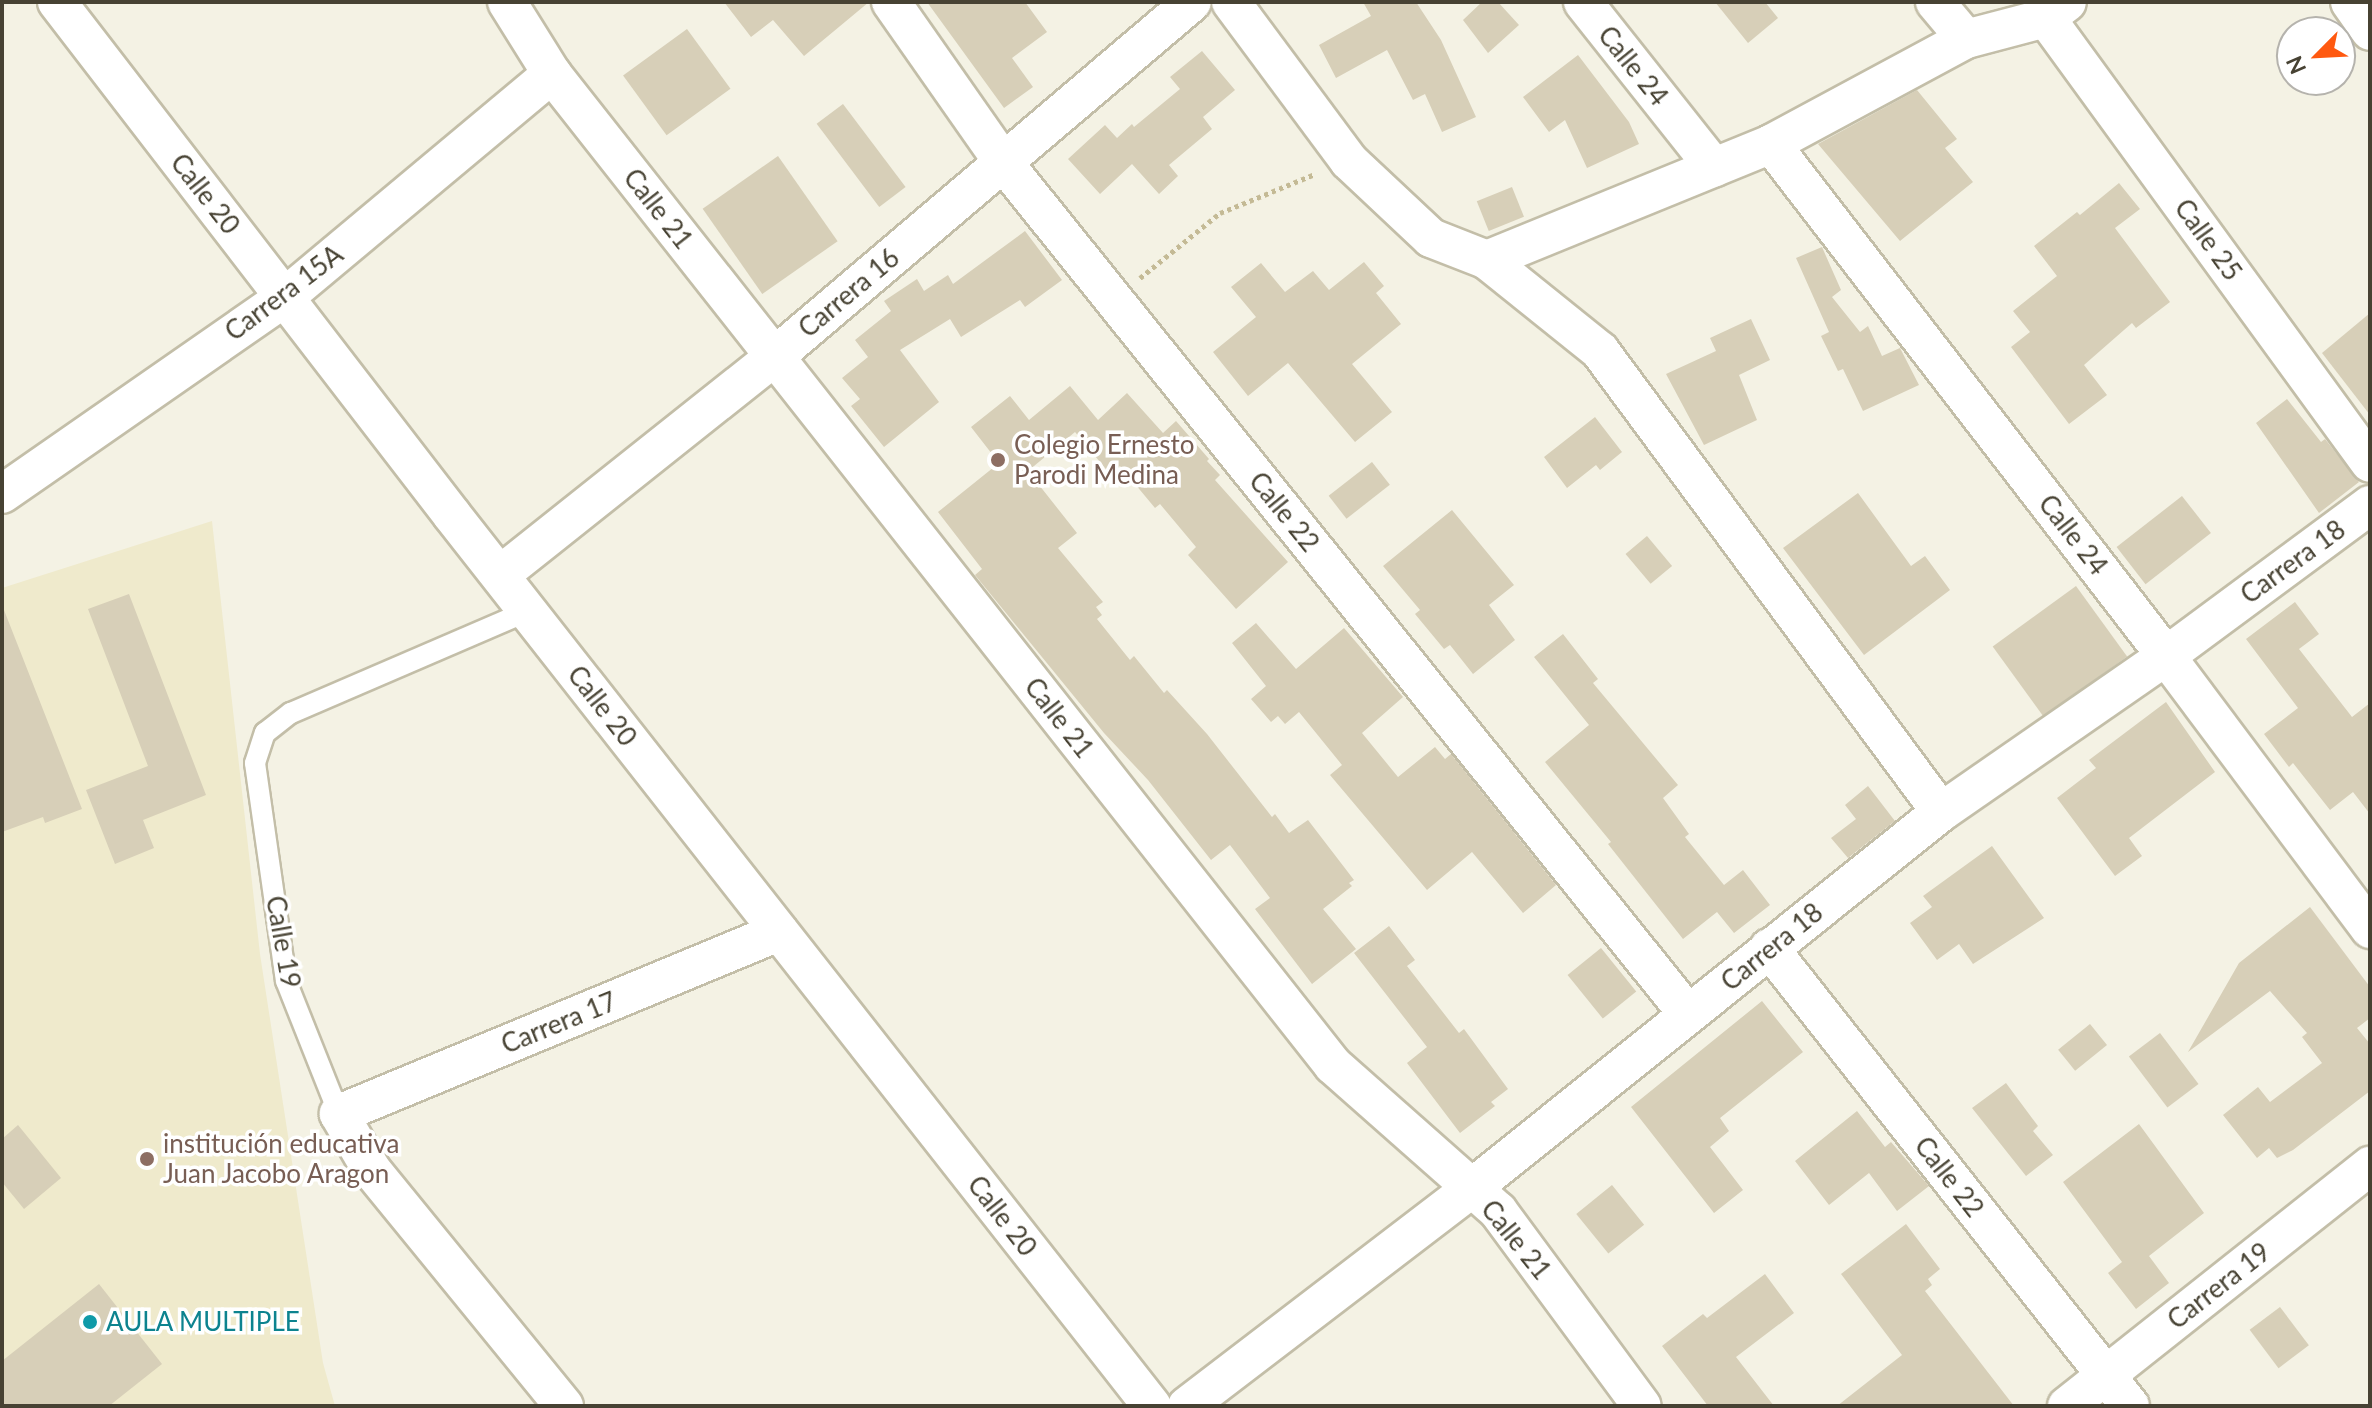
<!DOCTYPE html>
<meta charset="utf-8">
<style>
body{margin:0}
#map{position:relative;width:2372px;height:1408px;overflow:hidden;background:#f4f2e4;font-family:Lato,sans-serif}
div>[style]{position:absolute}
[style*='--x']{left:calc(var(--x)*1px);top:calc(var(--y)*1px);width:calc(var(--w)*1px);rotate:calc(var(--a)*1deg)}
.education>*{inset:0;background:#efeacc}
.building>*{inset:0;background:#d7cfb8;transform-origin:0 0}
.path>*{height:5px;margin-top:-2.5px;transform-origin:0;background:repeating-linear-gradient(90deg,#c4ba95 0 4px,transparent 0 8px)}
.roads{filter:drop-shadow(2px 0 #c3bea8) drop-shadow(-2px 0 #c3bea8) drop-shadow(0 2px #c3bea8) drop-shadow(0 -2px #c3bea8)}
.service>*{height:20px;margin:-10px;padding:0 10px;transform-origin:10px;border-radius:10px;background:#fff}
.minor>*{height:38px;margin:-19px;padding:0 19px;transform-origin:19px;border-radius:19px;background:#fff}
.dots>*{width:22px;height:22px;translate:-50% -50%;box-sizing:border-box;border:4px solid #fff;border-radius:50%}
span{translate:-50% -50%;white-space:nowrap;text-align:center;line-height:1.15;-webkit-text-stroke:7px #fff;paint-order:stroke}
.street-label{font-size:26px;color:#474233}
.education-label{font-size:26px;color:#785e54}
.left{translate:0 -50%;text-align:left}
.culture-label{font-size:26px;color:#0d838f}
.frame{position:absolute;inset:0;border:4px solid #474233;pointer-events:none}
.north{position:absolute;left:2276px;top:16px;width:80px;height:80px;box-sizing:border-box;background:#fff;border:2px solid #b5b3ad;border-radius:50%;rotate:246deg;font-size:22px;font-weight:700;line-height:32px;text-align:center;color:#474233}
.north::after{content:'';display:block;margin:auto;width:28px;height:36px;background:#ff5910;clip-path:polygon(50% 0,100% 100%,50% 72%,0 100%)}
</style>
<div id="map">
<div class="education">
<div style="clip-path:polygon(212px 521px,260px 954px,323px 1363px,335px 1406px,2px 1406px,2px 588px)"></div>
</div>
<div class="building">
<div style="clip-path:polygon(724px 2px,869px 2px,804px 56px,773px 20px,751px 37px)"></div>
<div style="clip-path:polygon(927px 2px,1025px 2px,1047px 32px,1012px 58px,1033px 87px,1004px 108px)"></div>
<div style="clip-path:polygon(1363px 2px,1416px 2px,1441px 40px,1476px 117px,1442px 132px,1425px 94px,1413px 100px,1387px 50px,1336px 78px,1319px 45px,1371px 16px)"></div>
<div style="clip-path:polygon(1482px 2px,1498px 2px,1519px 25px,1488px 53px,1463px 20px)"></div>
<div style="clip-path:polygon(1715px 2px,1765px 2px,1778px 18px,1748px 43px)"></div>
<div style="left:687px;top:29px;width:74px;height:79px;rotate:54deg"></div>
<div style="clip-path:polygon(1202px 51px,1235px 90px,1203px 117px,1212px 129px,1169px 165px,1178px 176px,1159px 194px,1132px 164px,1100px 194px,1068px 159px,1105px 125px,1117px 138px,1132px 124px,1134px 127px,1180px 89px,1170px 77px)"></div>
<div style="clip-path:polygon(1578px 55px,1629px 122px,1639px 144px,1587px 168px,1565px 120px,1549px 132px,1523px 97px)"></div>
<div style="clip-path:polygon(1917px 90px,1957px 139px,1945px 148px,1973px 182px,1900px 241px,1818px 144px)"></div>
<div style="left:843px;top:104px;width:104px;height:33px;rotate:53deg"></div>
<div style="left:778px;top:156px;width:104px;height:92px;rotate:55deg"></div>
<div style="clip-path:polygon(2119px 183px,2140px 209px,2115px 228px,2170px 302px,2136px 328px,2132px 323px,2084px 365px,2107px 395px,2069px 424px,2011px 347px,2030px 332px,2013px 311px,2057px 276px,2034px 246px,2077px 212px,2080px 215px)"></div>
<div style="left:1512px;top:187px;width:32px;height:38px;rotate:68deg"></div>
<div style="clip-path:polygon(1025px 231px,1062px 280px,1025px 307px,1020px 300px,961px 337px,950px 319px,900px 350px,939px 402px,884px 447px,851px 406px,860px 399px,842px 378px,868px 357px,855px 340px,891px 311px,884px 301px,917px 279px,924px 291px,948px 275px,953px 284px)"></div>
<div style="clip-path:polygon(1822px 247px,1841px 290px,1832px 297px,1860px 332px,1868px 326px,1882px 356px,1900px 348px,1919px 385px,1863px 411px,1843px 369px,1838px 371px,1821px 336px,1829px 332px,1796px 258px)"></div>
<div style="clip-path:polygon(1364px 262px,1384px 286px,1376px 293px,1401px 324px,1352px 364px,1392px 412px,1355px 442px,1288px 363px,1248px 396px,1213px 352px,1256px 317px,1231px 287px,1261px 263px,1285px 292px,1313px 271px,1329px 290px)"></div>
<div style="clip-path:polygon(2370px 313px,2370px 415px,2322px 353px)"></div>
<div style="clip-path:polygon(1751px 319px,1770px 360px,1739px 375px,1757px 420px,1704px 445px,1666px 374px,1716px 351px,1710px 338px)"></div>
<div style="clip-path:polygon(1070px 386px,1098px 420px,1127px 393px,1163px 433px,1176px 421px,1209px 459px,1207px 461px,1220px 475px,1215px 480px,1288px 562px,1236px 609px,1188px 555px,1196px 547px,1160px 504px,1155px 508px,1120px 466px,1110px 474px,1075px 432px,1028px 471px,1077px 533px,1058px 548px,1103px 602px,1096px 607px,1102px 615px,1097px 619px,1130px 660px,1134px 656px,1164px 693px,1167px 690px,1207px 734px,1272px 817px,1275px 814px,1289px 833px,1308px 820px,1354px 880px,1349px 883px,1352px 886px,1323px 909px,1356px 949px,1312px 984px,1255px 909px,1270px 898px,1230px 845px,1211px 860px,1148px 780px,1104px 733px,975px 575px,982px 569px,938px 512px,999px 463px,971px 427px,1010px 396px,1029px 420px)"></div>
<div style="clip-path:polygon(2287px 399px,2321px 442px,2325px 439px,2359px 482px,2319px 513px,2256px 423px)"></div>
<div style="clip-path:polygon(1595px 417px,1622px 452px,1600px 470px,1596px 465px,1567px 488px,1544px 457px)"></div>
<div style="left:1372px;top:462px;width:29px;height:55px;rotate:52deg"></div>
<div style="clip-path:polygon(1858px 493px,1911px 566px,1925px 556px,1950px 590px,1864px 655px,1783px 548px)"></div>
<div style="left:2182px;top:496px;width:47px;height:83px;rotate:52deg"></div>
<div style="clip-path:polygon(1452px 510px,1514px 585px,1489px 605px,1515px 640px,1473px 674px,1450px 645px,1444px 649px,1415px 614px,1420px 610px,1383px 566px)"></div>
<div style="left:1647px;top:536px;width:39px;height:28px;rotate:50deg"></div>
<div style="left:2076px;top:586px;width:87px;height:103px;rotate:54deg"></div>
<div style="clip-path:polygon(129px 594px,206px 795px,143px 820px,154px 848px,115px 864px,86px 790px,148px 766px,88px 609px)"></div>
<div style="clip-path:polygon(2295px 602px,2319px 634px,2299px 649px,2352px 717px,2370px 703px,2370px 814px,2353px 792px,2330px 810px,2293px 763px,2289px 767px,2264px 734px,2298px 708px,2246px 639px)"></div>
<div style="clip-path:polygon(4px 610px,82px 809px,45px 823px,43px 817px,2px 832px)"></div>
<div style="clip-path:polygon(1256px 623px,1296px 669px,1344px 628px,1403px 697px,1362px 733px,1398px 777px,1435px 747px,1445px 759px,1451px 754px,1556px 885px,1523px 913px,1472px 852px,1427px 890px,1330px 775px,1342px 765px,1299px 712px,1285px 724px,1278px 716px,1271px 722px,1251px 699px,1266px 686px,1232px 643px)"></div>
<div style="clip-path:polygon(1563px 634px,1598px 679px,1593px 683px,1678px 785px,1663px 798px,1689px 834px,1685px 837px,1724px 885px,1743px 870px,1770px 905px,1734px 933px,1717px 912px,1683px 939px,1608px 844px,1611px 842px,1545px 762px,1589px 725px,1534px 657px)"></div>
<div style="clip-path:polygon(2166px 702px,2215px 772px,2129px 838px,2142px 856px,2115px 876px,2057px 798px,2096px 768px,2089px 760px)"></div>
<div style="clip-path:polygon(1868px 786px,1895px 821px,1848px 858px,1831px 838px,1856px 819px,1845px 805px)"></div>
<div style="clip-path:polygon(1992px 846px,2044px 918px,1973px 964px,1959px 944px,1937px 960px,1910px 923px,1932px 907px,1923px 896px)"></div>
<div style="clip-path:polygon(2310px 907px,2370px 987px,2370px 1018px,2357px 1028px,2370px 1044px,2370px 1091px,2293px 1150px,2277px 1158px,2269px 1148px,2257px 1158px,2223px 1115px,2258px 1087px,2270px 1102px,2322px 1063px,2302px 1037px,2307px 1033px,2270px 991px,2188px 1052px,2239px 963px)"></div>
<div style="clip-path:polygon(1389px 926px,1415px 960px,1407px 966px,1459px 1033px,1464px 1029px,1508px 1089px,1491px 1102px,1495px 1106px,1460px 1133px,1407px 1063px,1427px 1047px,1354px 953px)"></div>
<div style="left:1601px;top:948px;width:56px;height:43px;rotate:51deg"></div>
<div style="clip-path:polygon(1762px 1001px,1803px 1052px,1720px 1118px,1729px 1131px,1710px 1147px,1743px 1190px,1714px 1213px,1631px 1107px)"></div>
<div style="left:2090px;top:1024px;width:27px;height:41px;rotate:51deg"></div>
<div style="left:2160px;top:1033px;width:64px;height:39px;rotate:53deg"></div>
<div style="clip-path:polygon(2006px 1083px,2038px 1126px,2033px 1131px,2053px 1155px,2026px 1176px,1972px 1108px)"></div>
<div style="clip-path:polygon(1857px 1111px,1885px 1147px,1891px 1142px,1929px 1186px,1897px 1211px,1869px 1173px,1829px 1205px,1795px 1161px)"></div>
<div style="clip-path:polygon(2139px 1124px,2204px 1213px,2149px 1256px,2169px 1283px,2136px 1309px,2108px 1273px,2122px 1262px,2063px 1182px)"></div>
<div style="clip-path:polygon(18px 1125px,61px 1178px,24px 1209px,2px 1182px,2px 1139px)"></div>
<div style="left:1612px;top:1185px;width:51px;height:46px;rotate:51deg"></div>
<div style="clip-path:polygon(1906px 1224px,1940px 1269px,1928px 1279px,1932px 1285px,1925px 1291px,2014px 1406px,1837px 1406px,1902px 1355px,1841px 1274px)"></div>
<div style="clip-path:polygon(1765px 1274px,1794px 1313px,1736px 1357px,1774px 1406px,1708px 1406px,1662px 1346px,1703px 1314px,1707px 1318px)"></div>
<div style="clip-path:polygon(99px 1284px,162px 1364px,109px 1406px,2px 1406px,2px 1361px)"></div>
<div style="left:2280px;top:1307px;width:48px;height:38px;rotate:53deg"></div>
</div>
<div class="path">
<div style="--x:1140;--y:278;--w:103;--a:-39.1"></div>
<div style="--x:1220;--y:213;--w:103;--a:-22.3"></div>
</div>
<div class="roads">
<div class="service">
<div style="--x:339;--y:1114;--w:143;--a:-111.7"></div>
<div style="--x:286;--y:981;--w:220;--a:-98.1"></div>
<div style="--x:255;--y:763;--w:32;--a:-72"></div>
<div style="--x:265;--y:733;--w:33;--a:-38"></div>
<div style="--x:291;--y:713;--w:258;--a:-23.3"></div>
</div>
<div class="minor">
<div style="--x:57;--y:2;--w:647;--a:52.4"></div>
<div style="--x:452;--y:515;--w:1133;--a:51.85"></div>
<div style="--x:507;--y:2;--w:85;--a:58"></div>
<div style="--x:552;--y:74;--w:1262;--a:51.76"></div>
<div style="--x:1333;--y:1065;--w:220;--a:41.5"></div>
<div style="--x:1498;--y:1211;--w:242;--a:53.6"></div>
<div style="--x:891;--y:2;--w:195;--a:55"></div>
<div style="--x:1003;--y:162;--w:1093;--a:51.2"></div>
<div style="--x:1231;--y:2;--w:198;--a:53.4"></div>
<div style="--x:1349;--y:161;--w:112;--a:43.2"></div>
<div style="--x:1431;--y:238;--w:60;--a:21.4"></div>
<div style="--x:1487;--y:260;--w:145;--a:38.8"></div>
<div style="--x:1600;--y:351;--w:573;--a:53.51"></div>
<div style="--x:1583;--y:2;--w:211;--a:51.6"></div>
<div style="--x:1935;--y:2;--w:48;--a:50"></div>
<div style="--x:2350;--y:2;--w:35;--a:55"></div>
<div style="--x:2046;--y:18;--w:550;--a:53.94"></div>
<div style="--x:1771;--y:144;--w:647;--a:52.35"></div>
<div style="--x:2166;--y:656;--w:341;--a:53.2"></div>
<div style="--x:1487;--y:260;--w:307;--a:-22.2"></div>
<div style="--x:1771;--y:144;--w:221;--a:-28.3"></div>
<div style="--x:1966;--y:39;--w:83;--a:-14.7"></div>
<div style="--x:2046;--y:18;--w:26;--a:-37"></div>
<div style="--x:2;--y:494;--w:345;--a:-34.8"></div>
<div style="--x:285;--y:297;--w:348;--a:-39.9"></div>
<div style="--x:500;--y:575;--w:350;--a:-38.5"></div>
<div style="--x:774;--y:357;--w:548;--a:-40.34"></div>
<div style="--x:1769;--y:948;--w:583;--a:51.75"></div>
<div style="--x:564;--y:1406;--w:306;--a:-129.2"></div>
<div style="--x:371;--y:1169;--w:64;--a:-120.2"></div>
<div style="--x:339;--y:1114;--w:476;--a:-22.5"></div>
<div style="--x:1187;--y:1406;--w:359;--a:-37.4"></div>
<div style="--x:1472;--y:1188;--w:601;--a:-38.72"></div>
<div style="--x:1941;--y:812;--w:274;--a:-34.7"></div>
<div style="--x:2166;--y:656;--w:254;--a:-36.5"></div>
<div style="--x:2067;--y:1406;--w:387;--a:-38.4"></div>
</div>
</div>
<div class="dots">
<div style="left:998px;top:460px;background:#8d6e63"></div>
<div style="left:147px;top:1159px;background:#8d6e63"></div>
<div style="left:90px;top:1322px;background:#0f9aa8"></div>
</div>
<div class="street-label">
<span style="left:1633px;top:66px;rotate:51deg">Calle 24</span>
<span style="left:205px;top:194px;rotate:52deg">Calle 20</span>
<span style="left:658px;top:209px;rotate:52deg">Calle 21</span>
<span style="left:2208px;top:240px;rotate:54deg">Calle 25</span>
<span style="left:284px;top:293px;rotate:-37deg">Carrera 15A</span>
<span style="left:849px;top:293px;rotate:-40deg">Carrera 16</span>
<span style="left:1284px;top:512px;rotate:51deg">Calle 22</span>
<span style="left:2073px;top:535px;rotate:52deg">Calle 24</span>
<span style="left:2293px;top:562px;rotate:-36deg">Carrera 18</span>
<span style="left:602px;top:706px;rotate:52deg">Calle 20</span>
<span style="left:1059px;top:718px;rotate:52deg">Calle 21</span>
<span style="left:283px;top:942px;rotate:80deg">Calle 19</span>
<span style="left:1772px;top:947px;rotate:-39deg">Carrera 18</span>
<span style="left:559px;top:1023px;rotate:-22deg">Carrera 17</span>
<span style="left:1949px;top:1177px;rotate:52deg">Calle 22</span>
<span style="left:1002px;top:1216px;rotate:52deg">Calle 20</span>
<span style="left:1516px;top:1240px;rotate:51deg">Calle 21</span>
<span style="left:2219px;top:1286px;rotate:-38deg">Carrera 19</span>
</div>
<div class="education-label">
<span class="left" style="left:1014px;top:460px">Colegio Ernesto<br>Parodi Medina</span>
<span class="left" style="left:163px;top:1159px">institución educativa<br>Juan Jacobo Aragon</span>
</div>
<div class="culture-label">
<span class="left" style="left:106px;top:1322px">AULA MULTIPLE</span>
</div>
<div class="frame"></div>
<div class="north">N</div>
</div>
